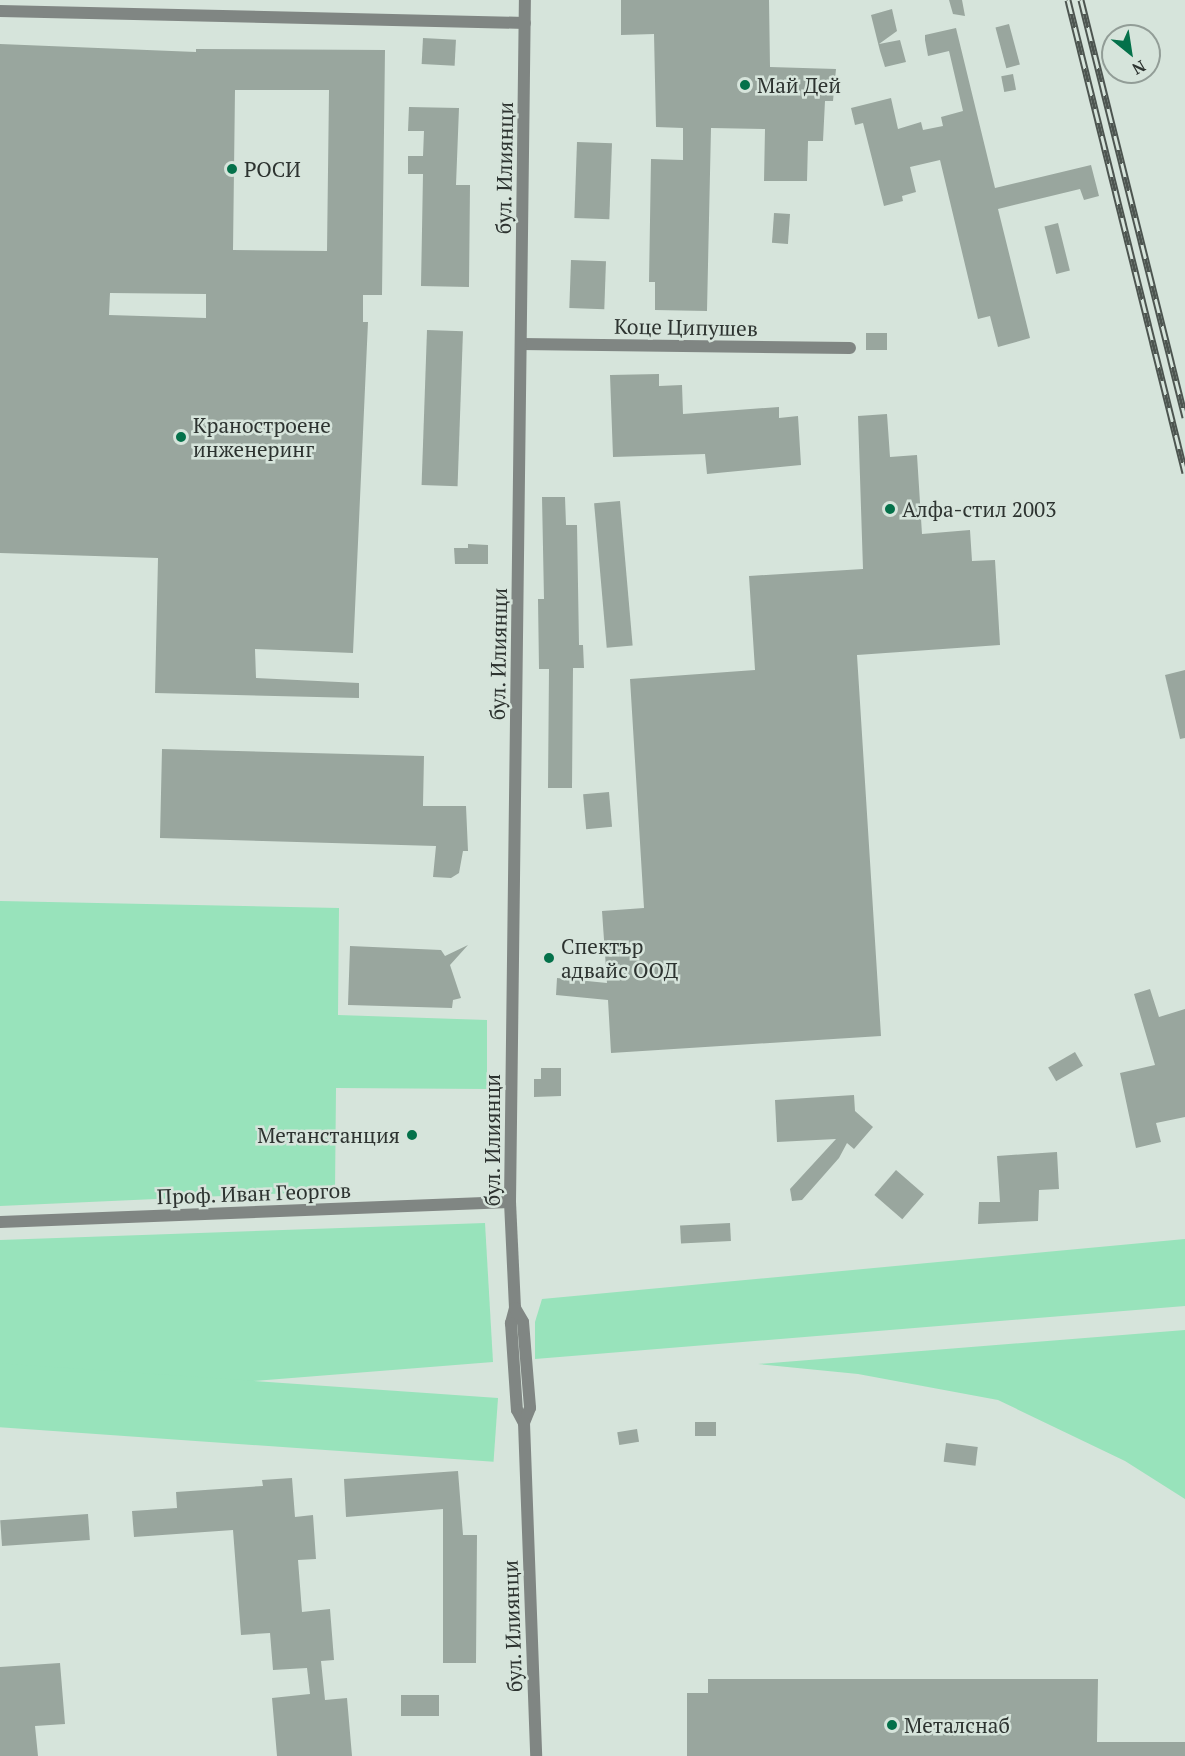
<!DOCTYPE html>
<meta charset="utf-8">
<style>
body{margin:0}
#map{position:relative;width:1185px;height:1756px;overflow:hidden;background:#d6e4db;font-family:"PT Serif",serif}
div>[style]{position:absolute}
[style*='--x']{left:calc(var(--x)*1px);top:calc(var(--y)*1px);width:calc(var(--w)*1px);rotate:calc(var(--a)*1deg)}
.green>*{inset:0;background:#98e3bb;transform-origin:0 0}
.building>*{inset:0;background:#99a69e;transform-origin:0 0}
.minor>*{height:12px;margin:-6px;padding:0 6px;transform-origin:6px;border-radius:6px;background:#808683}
.tertiary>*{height:12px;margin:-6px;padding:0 6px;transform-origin:6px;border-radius:6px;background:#808683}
.rail>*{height:7px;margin-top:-3.5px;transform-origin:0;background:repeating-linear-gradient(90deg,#d6e4db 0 14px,#4d5550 0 28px);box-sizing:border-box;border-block:2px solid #4d5550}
.dots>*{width:16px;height:16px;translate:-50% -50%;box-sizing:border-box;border:3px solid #d6e4db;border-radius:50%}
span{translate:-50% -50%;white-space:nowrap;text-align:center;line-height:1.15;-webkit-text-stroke:5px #d6e4db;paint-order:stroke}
.poi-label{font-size:21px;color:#2d3330}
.left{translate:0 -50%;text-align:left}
.right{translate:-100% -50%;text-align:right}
.street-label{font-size:21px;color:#2d3330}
.north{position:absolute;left:1101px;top:24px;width:60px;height:60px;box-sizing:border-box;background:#d6e4db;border:2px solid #929d97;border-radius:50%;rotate:150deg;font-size:16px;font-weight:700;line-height:24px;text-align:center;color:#2d3330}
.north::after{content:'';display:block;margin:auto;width:21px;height:27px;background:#04714a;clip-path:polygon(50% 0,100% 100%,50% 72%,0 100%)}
</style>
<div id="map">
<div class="green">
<div style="clip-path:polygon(0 901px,339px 908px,338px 1015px,487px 1020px,487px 1089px,336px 1088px,335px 1191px,0 1206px)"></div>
<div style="clip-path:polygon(485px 1223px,493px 1362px,0 1401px,0 1240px)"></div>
<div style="clip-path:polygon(1185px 1239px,1185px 1306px,535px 1359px,535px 1322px,542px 1299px)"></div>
<div style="clip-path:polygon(1185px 1330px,1185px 1499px,1125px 1461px,998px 1400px,858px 1374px,758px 1364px)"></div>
<div style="left:498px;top:1398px;width:64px;height:500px;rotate:94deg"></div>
</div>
<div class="building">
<div style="clip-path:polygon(621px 0,769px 0,770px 67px,836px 69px,833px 101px,825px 101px,823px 141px,808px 141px,807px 181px,764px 181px,765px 129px,711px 128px,707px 311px,655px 310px,655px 282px,649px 282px,651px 159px,683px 160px,683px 128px,656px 127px,654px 34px,621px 35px)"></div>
<div style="clip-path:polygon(949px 0,962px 0,965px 16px,953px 14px)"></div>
<div style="clip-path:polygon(892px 9px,897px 31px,879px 44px,900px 40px,906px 62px,885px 67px,880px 51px,871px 15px)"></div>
<div style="left:1009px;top:24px;width:42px;height:14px;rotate:75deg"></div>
<div style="clip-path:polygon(956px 28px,995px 188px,1091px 165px,1099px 196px,1084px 200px,1080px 189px,998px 209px,1030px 338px,998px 347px,990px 316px,978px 319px,940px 160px,910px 167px,916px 192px,902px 196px,903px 201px,884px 206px,863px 123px,855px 125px,851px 108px,891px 98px,898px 129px,921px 122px,923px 130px,943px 126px,941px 117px,963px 111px,949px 51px,928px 56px,925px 40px,925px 35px)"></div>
<div style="left:423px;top:38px;width:33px;height:26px;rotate:3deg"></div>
<div style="clip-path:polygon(evenodd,0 44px,196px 52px,196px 49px,385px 50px,382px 295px,363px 295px,363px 322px,368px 322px,353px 653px,255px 649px,256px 678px,359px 683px,359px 698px,155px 693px,158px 558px,0 553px,0 44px,235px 90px,329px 90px,327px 251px,233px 250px,235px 90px,0 44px,110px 293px,206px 294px,206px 318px,109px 315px,110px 293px)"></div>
<div style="left:1013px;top:74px;width:16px;height:12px;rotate:79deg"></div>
<div style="clip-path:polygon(409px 107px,459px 108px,456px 185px,470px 185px,469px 287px,421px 286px,423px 174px,408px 174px,408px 156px,423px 156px,424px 131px,408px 131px)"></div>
<div style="left:577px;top:142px;width:35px;height:76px;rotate:2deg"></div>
<div style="left:790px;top:214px;width:30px;height:16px;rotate:94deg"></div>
<div style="left:1058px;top:223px;width:49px;height:14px;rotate:76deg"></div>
<div style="left:571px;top:260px;width:35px;height:48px;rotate:2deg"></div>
<div style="left:427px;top:330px;width:36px;height:155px;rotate:2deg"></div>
<div style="left:866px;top:333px;width:21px;height:17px"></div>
<div style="clip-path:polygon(659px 374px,659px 386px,682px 385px,683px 414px,779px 407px,779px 418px,798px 416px,801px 465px,707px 474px,705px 454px,613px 457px,610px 375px)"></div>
<div style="clip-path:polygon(887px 414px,890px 457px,917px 455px,922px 534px,970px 530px,972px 561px,995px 560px,1000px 645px,857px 655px,881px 1036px,611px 1053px,608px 1000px,556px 995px,557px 978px,607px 983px,602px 911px,644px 908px,630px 679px,755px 670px,749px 576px,863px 569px,858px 416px)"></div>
<div style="clip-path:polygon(542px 497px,565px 497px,566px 525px,577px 525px,579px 645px,583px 645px,584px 668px,573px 668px,572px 788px,548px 788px,549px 669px,539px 669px,538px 599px,544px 599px)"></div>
<div style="left:620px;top:501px;width:145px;height:26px;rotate:85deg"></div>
<div style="clip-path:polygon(468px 544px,488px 545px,488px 564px,455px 564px,454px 548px,468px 548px)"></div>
<div style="clip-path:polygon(1185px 670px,1185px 738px,1180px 739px,1165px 675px)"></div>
<div style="clip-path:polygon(162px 749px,424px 756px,423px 806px,466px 806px,468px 851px,463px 851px,459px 873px,451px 878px,433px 877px,436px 846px,160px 838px)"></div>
<div style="left:609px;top:792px;width:35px;height:26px;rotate:85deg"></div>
<div style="clip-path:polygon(468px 945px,450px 965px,461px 998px,453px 1000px,452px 1008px,348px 1005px,350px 946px,441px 950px,445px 956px)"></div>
<div style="clip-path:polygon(1150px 989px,1159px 1017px,1185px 1009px,1185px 1117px,1156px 1123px,1161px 1142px,1136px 1148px,1120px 1073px,1155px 1065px,1134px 994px)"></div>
<div style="left:1075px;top:1052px;width:16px;height:31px;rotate:60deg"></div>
<div style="clip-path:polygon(541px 1068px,561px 1068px,561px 1096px,534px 1097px,534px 1079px,541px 1079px)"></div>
<div style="clip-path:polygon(854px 1095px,855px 1111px,873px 1127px,854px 1149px,847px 1143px,839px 1158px,802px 1200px,792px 1201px,790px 1189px,836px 1139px,777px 1142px,775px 1100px)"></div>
<div style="clip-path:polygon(1057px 1152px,1059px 1189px,1039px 1190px,1038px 1221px,978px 1224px,979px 1202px,1000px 1202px,997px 1156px)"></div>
<div style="left:896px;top:1170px;width:37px;height:33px;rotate:41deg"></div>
<div style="left:730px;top:1223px;width:18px;height:50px;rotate:87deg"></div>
<div style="left:695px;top:1422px;width:21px;height:14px"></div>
<div style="left:637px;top:1429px;width:13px;height:20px;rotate:81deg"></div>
<div style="left:946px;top:1443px;width:32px;height:19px;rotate:7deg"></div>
<div style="clip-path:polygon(458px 1471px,463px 1535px,477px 1535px,476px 1663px,443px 1663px,443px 1509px,346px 1517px,344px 1479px)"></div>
<div style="clip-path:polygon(292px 1478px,295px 1517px,313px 1515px,316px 1559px,298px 1560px,302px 1612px,330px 1609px,334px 1660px,321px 1661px,325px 1700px,347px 1698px,352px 1756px,277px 1756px,272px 1698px,310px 1694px,307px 1668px,273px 1670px,270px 1633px,241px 1635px,233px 1530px,134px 1537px,132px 1511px,177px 1508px,176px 1492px,263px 1486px,262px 1480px)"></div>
<div style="left:88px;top:1514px;width:26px;height:88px;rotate:86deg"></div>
<div style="clip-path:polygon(60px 1663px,65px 1724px,35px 1726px,38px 1756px,0 1756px,0 1667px)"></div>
<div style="clip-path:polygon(708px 1679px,1098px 1679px,1097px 1742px,1185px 1742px,1185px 1756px,687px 1756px,687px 1693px,708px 1693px)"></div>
<div style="left:401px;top:1695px;width:38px;height:21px"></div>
</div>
<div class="minor">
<div style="--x:0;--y:11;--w:525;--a:1.31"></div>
<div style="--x:521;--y:344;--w:329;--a:0.7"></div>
<div style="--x:0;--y:1222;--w:510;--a:-2.25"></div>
<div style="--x:510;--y:1202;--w:106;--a:87.3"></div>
<div style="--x:515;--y:1308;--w:16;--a:105"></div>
<div style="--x:511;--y:1323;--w:87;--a:86.1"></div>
<div style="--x:517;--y:1410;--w:15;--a:62"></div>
<div style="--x:515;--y:1308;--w:16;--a:60"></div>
<div style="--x:523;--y:1322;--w:86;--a:85.3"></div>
<div style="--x:530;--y:1408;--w:16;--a:112"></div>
<div style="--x:524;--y:1423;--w:333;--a:87.9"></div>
</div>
<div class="tertiary">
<div style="--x:510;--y:1202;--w:1202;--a:-89.29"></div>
</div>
<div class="rail">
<div style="--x:1068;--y:0;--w:487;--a:76.1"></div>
<div style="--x:1081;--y:0;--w:430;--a:76"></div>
</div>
<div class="dots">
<div style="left:745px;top:85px;background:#04714a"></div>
<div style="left:232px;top:169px;background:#04714a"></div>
<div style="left:181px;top:437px;background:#04714a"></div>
<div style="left:890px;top:509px;background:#04714a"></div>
<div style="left:549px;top:958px;background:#04714a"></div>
<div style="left:412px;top:1135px;background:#04714a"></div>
<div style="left:892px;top:1725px;background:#04714a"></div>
</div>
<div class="poi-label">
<span class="left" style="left:757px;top:85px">Май Дей</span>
<span class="left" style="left:244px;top:169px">РОСИ</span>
<span class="left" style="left:193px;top:437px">Краностроене<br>инженеринг</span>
<span class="left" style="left:902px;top:509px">Алфа-стил 2003</span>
<span class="left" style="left:561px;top:958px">Спектър<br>адвайс ООД</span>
<span class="right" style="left:400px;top:1135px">Метанстанция</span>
<span class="left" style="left:904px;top:1725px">Металснаб</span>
</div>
<div class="street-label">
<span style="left:504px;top:168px;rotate:-89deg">бул. Илиянци</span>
<span style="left:686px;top:327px;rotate:1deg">Коце Ципушев</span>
<span style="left:498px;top:654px;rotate:-89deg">бул. Илиянци</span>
<span style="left:492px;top:1140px;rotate:-90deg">бул. Илиянци</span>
<span style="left:254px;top:1193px;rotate:-2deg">Проф. Иван Георгов</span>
<span style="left:512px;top:1626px;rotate:-92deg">бул. Илиянци</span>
</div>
<div class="north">N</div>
</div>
